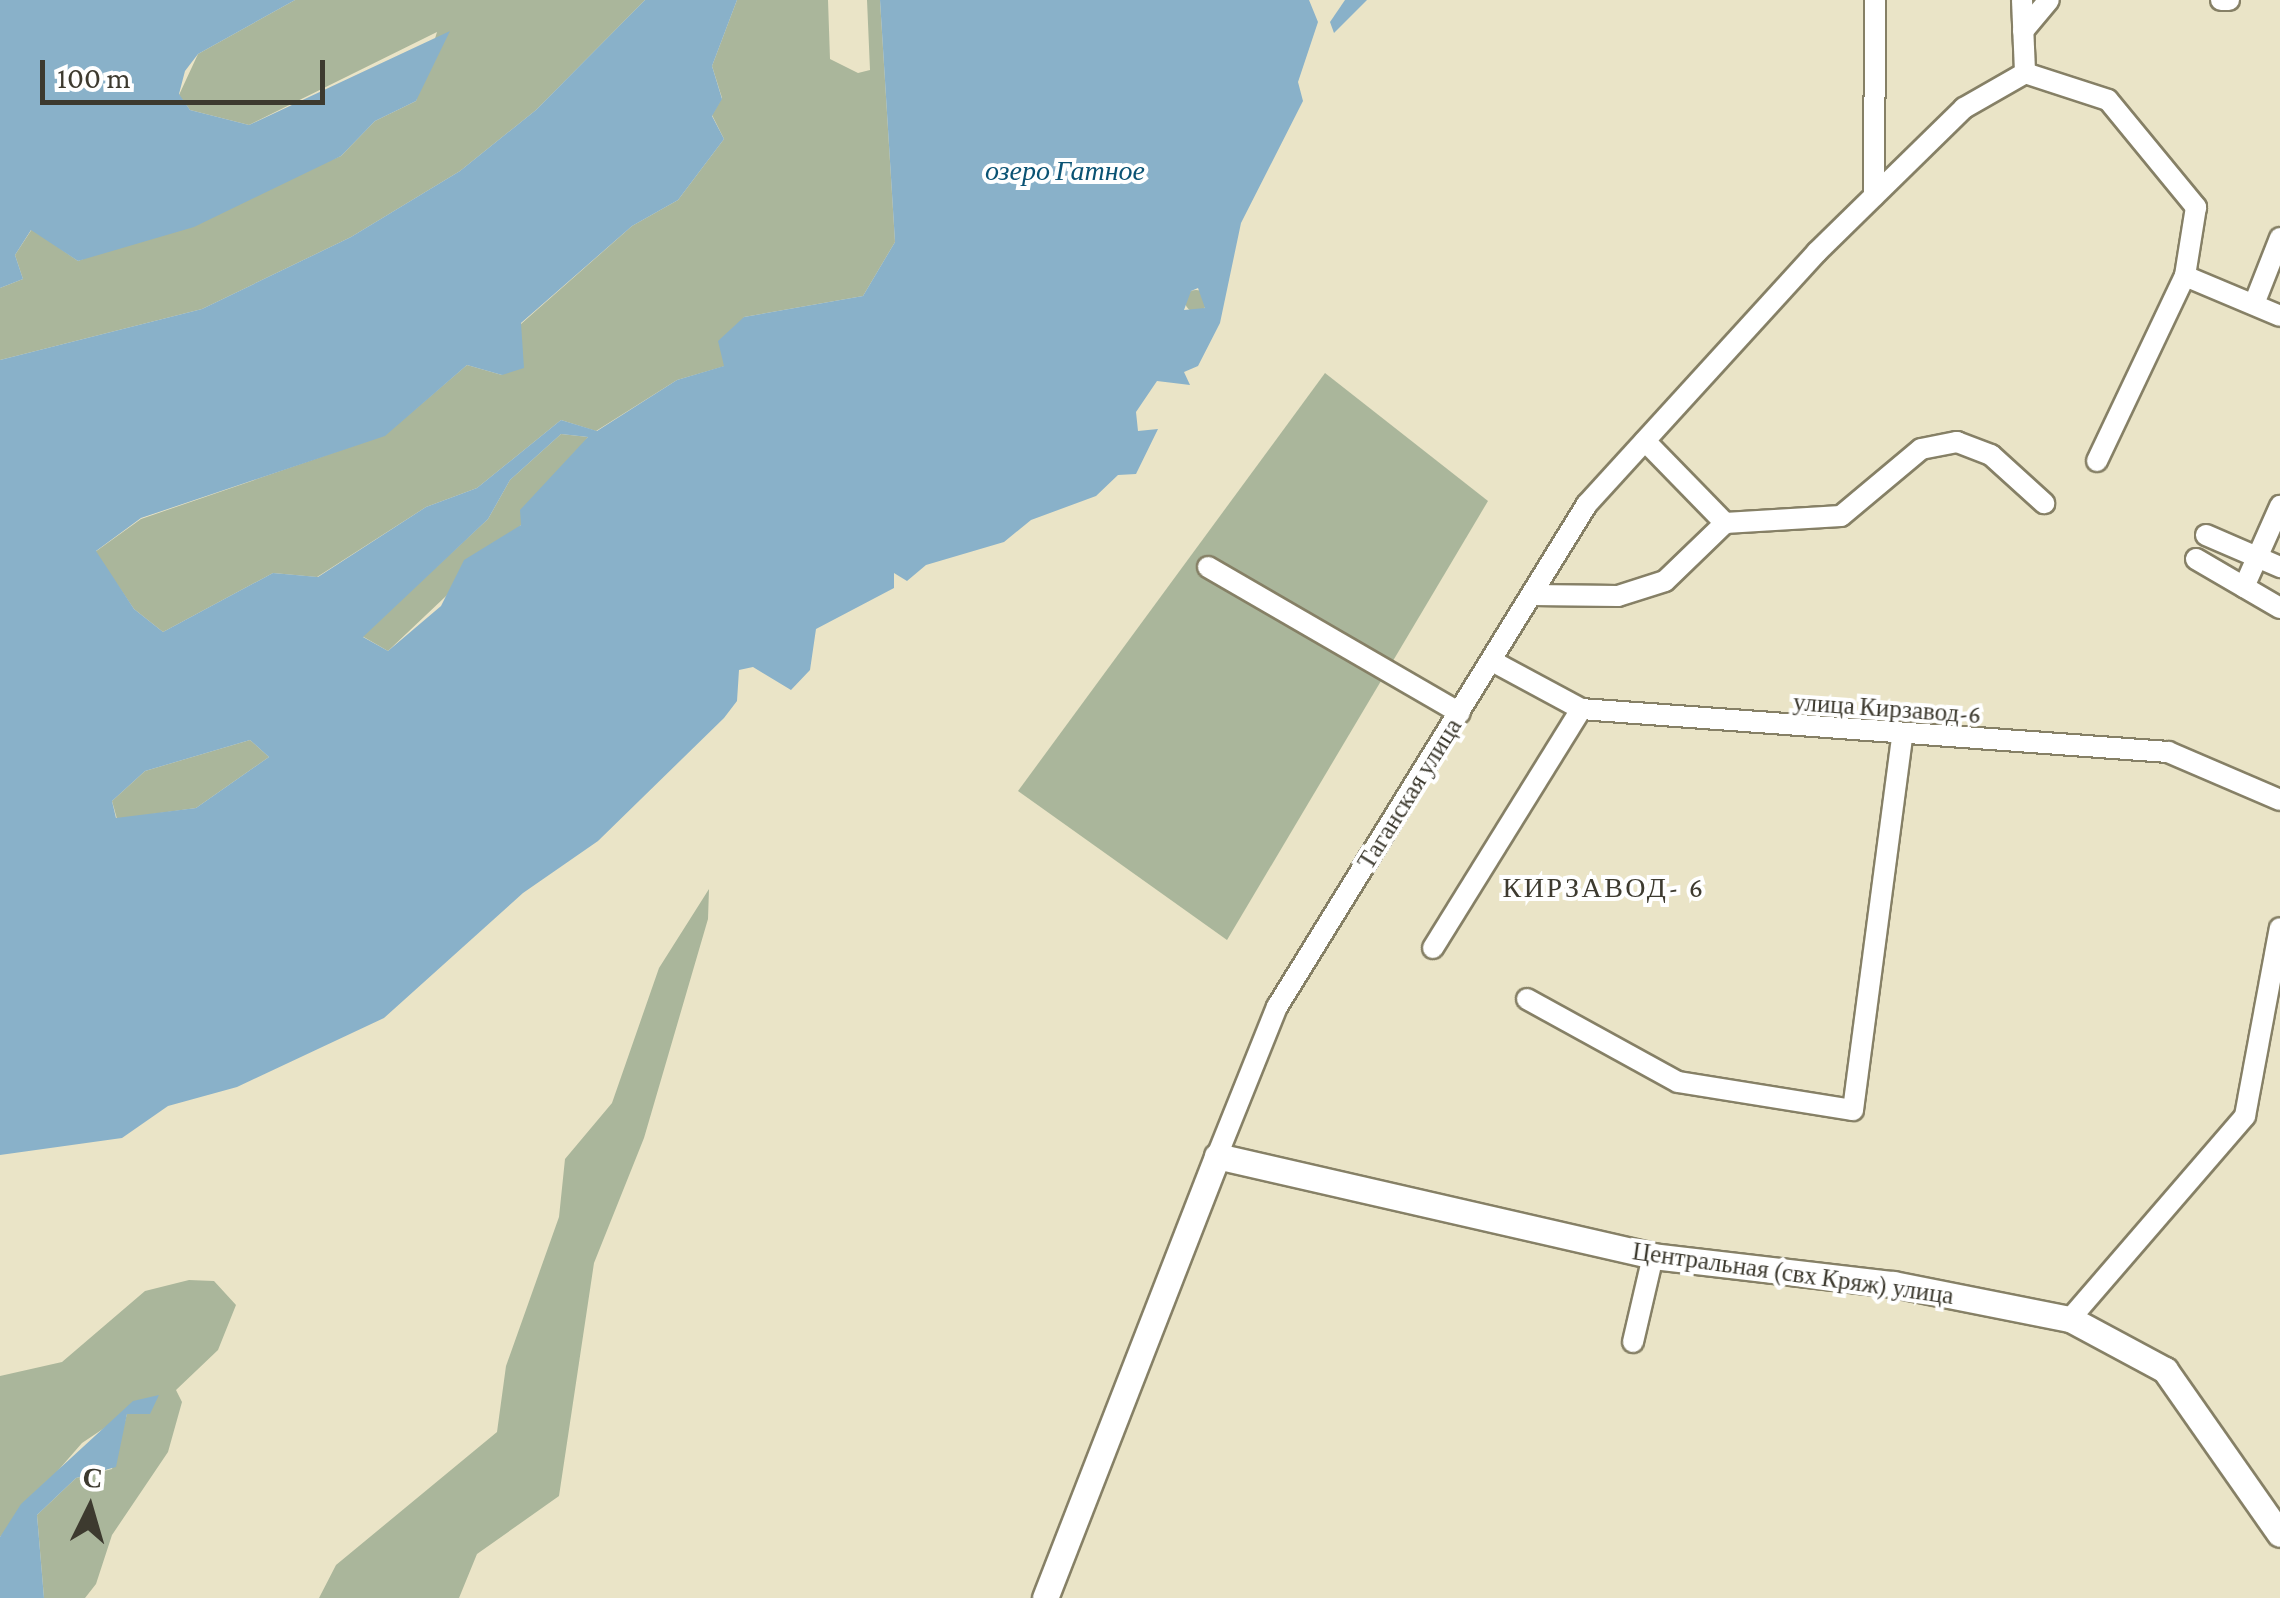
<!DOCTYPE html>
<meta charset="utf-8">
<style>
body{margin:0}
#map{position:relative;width:2280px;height:1598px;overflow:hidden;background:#eae4c7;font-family:"Crimson Pro",serif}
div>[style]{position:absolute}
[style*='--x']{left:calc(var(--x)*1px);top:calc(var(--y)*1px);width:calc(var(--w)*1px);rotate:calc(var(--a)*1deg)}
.green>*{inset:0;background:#aab69b}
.round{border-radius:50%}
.water>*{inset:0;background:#89b1c9}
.roads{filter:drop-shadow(2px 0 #868066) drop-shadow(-2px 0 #868066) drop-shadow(0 2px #868066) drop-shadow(0 -2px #868066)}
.minor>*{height:20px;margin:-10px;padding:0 10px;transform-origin:10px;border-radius:10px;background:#fff}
.major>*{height:25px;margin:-12.5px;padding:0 12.5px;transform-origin:12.5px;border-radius:12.5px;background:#fff}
span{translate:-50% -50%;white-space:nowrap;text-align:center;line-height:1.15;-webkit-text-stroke:8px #fff;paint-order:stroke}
.street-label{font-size:25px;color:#3d3a2f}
.water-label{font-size:28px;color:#0a5374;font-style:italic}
.neighbourhood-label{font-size:28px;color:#3d3a2f;letter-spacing:2.5px}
.north{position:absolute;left:40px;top:1458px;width:100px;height:100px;-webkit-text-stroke:8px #fff;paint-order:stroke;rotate:5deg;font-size:28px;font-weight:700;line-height:40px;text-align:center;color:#3d3a2f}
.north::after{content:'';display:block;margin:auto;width:35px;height:45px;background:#3d3a2f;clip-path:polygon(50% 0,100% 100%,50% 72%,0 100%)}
.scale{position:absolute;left:40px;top:60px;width:285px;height:45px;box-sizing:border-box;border:5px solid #3d3a2f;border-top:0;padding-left:12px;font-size:30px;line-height:35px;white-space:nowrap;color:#3d3a2f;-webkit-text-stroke:8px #fff;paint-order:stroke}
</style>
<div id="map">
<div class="green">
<div style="clip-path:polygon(295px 0,645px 0,536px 110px,460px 171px,351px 237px,202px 309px,0 360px,0 288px,23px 279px,15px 255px,32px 229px,78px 261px,341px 156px,375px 121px,416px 101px,437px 32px,249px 125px,190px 110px,179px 95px,198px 54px)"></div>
<div style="clip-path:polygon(737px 0,828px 0,830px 59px,858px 73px,870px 70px,867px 0,880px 0,895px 242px,863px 296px,744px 317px,725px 366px,677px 380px,596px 431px,561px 420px,477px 488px,426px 507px,317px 577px,273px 573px,163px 632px,134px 609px,95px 552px,141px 519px,385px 435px,467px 365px,502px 375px,521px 324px,632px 226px,678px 200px,724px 139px,712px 115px,722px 98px,712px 66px)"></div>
<div class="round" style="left:1185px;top:290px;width:22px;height:22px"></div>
<div style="clip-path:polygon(1325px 373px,1488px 501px,1227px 940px,1018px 791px)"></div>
<div style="clip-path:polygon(561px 434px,588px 437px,521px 525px,388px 651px,362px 636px,488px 519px,510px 480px)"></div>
<div style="clip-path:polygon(250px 740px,269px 757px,196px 808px,117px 819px,112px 801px,145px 771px)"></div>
<div style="clip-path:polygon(709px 889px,708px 919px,644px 1138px,594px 1263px,559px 1496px,477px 1554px,459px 1598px,319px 1598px,336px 1565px,497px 1432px,506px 1366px,559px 1217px,565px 1159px,612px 1103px,659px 968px)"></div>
<div style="clip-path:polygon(189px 1280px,214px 1281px,236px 1305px,218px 1350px,176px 1390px,182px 1402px,168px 1452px,112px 1535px,96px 1584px,85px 1598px,44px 1598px,37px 1515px,76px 1478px,112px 1469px,127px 1414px,146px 1400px,82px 1443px,0 1537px,0 1376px,62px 1362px,145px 1291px)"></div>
</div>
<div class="water">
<div style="clip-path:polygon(0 0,295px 0,198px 54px,185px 71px,179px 94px,190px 110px,249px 125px,450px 31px,416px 101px,375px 121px,341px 156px,194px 227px,78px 261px,31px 230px,15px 255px,23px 279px,0 288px)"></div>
<div style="clip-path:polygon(evenodd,645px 0,737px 0,712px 66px,722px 99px,712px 116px,724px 139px,678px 200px,632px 226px,521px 323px,524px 368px,502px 375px,467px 365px,385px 436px,141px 518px,96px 551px,134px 609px,163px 632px,273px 573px,318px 577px,426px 507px,477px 488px,561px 420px,597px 431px,677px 380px,724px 366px,718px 341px,744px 317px,863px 296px,895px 242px,880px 0,1309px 0,1318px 22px,1298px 82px,1303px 101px,1241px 223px,1220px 323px,1198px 366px,1184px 372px,1190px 385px,1157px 381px,1136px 412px,1138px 431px,1158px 429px,1136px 474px,1118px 475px,1096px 496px,1031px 520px,1004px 542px,926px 565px,907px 581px,894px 573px,894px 588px,816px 629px,810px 670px,791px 690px,753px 667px,739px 670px,737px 701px,724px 718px,598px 841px,523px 893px,384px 1018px,237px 1087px,168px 1106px,122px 1138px,0 1155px,0 360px,202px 309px,351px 237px,460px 171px,536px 110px,645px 0,1198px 288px,1205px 308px,1184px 310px,1191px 291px,1198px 288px,645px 0,561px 434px,588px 437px,520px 510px,521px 525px,464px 560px,441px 606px,388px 651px,363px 637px,488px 519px,510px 480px,561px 434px,645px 0,250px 740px,269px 757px,196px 808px,116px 818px,112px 801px,145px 771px,250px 740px)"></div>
<div style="clip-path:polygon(1345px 0,1367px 0,1334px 33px,1330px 22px)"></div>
<div style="clip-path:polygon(159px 1395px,150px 1414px,127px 1414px,116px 1467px,76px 1478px,37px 1515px,44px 1598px,0 1598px,0 1537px,21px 1504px,133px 1401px)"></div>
</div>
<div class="roads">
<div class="minor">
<div style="--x:2022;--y:0;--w:73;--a:87.6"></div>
<div style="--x:2221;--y:0;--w:8;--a:0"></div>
<div style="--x:2023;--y:31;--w:40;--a:-50"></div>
<div style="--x:1874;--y:196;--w:196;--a:-89.7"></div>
<div style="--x:2254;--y:304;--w:71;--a:-68.5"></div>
<div style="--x:1645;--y:441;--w:115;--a:45.7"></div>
<div style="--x:2097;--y:461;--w:205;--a:-64.6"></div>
<div style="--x:2185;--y:276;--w:103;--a:22.8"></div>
<div style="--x:2206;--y:535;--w:81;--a:23.4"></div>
<div style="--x:2196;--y:559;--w:97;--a:30.3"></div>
<div style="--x:1208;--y:567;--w:291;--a:30.1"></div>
<div style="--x:2244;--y:587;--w:89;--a:-66"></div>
<div style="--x:1532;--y:595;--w:86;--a:0.7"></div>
<div style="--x:1618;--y:596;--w:49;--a:-17.7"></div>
<div style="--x:1665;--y:581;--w:83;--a:-44"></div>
<div style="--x:1725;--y:523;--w:116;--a:-3.5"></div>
<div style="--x:1841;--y:516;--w:104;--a:-39.9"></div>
<div style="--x:1921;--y:449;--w:37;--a:-11"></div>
<div style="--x:1957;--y:442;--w:36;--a:21"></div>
<div style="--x:1991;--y:455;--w:72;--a:42.2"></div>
<div style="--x:1492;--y:661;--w:101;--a:28.3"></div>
<div style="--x:1581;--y:709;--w:589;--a:4.19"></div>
<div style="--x:2168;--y:752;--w:122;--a:23.2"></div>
<div style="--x:1433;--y:948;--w:281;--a:-58.2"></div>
<div style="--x:1527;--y:999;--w:172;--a:28.8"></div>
<div style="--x:1678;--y:1082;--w:177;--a:9.1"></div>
<div style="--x:1853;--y:1110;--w:376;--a:-82.5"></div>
<div style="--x:1217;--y:1156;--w:161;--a:-68.1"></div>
<div style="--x:1277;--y:1007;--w:591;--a:-58.35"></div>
<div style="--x:1587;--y:504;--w:341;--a:-47.6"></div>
<div style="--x:1817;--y:252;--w:206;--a:-44.4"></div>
<div style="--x:1964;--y:108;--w:70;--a:-29.8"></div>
<div style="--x:2025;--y:73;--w:87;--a:18"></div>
<div style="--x:2108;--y:100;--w:139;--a:50.6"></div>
<div style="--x:2196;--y:207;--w:70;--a:99.1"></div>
<div style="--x:2070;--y:1319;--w:268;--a:-49.2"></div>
<div style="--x:2245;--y:1116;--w:191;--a:-79.5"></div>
<div style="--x:1633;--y:1342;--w:88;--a:-76.9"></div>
</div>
<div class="major">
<div style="--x:1045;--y:1598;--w:474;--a:-68.7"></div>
<div style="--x:1217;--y:1156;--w:447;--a:12.9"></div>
<div style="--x:1653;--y:1256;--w:242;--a:6.7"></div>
<div style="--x:1893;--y:1284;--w:180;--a:11.2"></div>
<div style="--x:2070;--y:1319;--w:108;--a:28.2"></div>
<div style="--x:2165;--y:1370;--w:200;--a:55"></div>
</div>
</div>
<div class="street-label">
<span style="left:1887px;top:709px;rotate:4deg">улица Кирзавод-6</span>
<span style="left:1410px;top:794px;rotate:-58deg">Таганская улица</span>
<span style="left:1793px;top:1274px;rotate:8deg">Центральная (свх Кряж) улица</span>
</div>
<div class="water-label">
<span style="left:1065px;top:171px">озеро Гатное</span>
</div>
<div class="neighbourhood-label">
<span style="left:1604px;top:888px">КИРЗАВОД- 6</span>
</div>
<div class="north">С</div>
<div class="scale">100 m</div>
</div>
